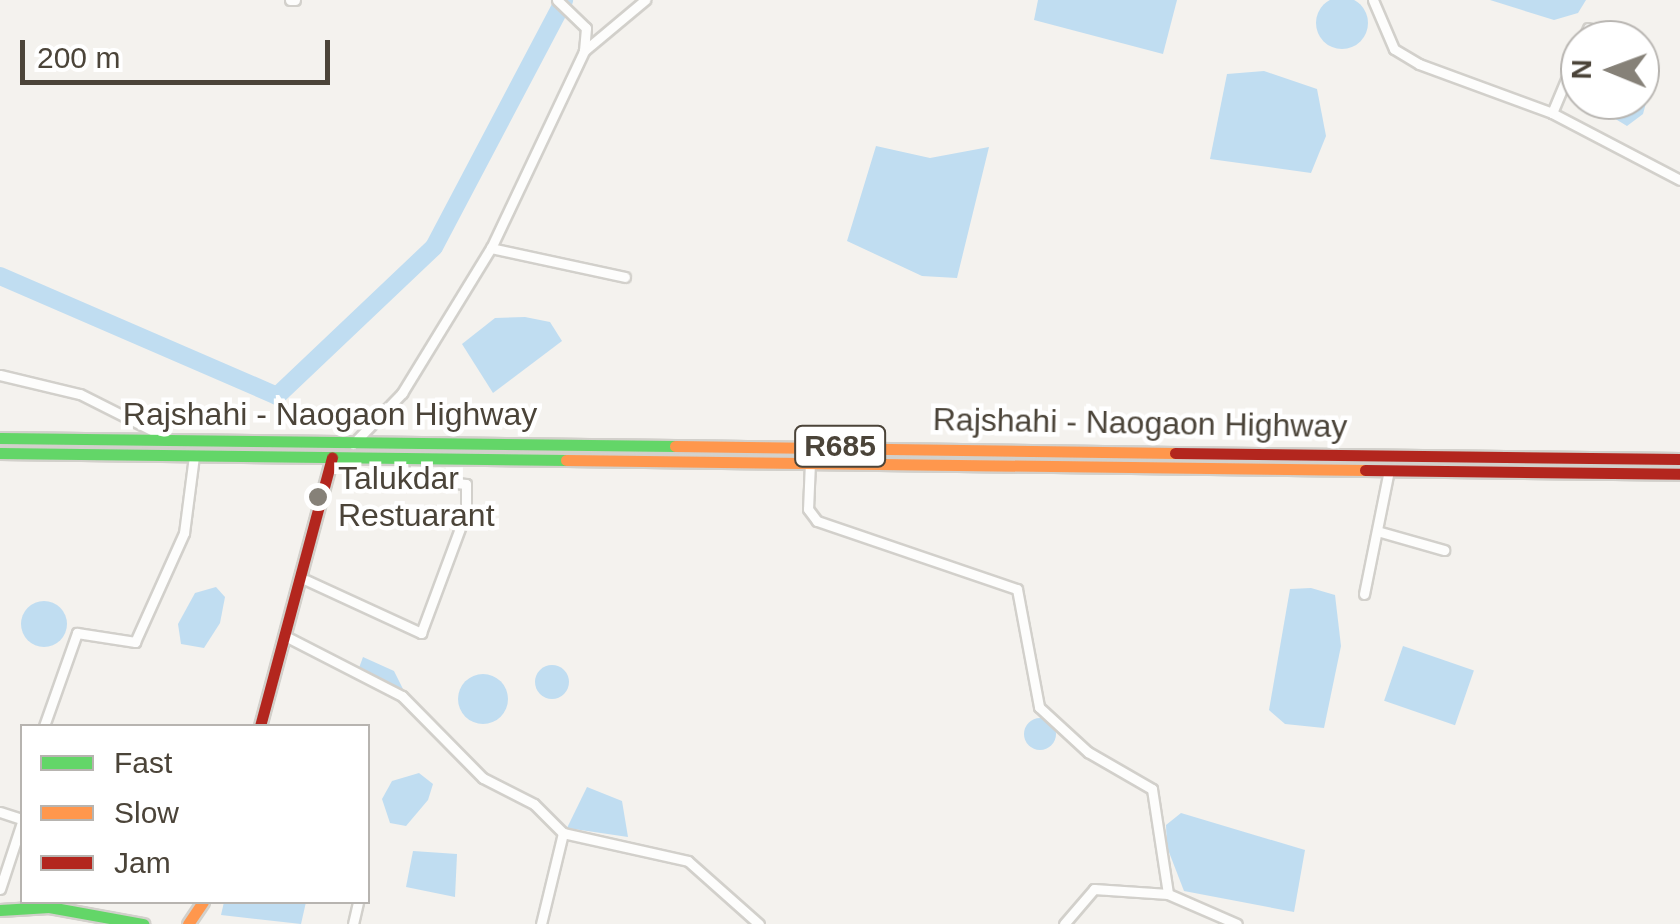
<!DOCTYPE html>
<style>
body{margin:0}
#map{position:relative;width:1680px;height:924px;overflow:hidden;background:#f4f2ee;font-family:Helvetica,sans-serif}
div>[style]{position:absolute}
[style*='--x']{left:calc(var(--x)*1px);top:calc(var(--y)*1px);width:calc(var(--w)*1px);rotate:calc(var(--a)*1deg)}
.water>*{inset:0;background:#c0ddf1;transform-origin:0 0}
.round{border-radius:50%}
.river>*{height:18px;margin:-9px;padding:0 9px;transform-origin:9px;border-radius:9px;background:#c0ddf1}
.roads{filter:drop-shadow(2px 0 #d2d0cb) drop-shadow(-2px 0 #d2d0cb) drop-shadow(0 2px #d2d0cb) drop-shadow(0 -2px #d2d0cb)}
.street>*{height:9px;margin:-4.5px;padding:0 4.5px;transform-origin:4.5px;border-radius:4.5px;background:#fdfdfc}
.fast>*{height:11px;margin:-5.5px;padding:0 5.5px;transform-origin:5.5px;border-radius:5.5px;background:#63d668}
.slow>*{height:11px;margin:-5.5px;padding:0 5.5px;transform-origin:5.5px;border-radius:5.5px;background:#ff974d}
.jam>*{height:11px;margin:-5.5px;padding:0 5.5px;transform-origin:5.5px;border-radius:5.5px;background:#b3261e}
.dots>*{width:28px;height:28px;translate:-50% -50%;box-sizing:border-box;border:5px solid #fff;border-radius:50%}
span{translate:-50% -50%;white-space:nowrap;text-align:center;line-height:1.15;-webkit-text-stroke:9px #fff;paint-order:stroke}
.shield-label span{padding:2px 8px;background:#fff;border:2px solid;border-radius:8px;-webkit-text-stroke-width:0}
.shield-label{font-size:30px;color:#4b4439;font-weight:700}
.street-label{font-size:32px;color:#4b4439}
.poi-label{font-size:32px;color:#4b4439}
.left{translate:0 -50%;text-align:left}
.legend{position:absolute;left:20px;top:724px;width:350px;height:180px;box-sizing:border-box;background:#fff;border:2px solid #b7b4b0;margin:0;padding:12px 18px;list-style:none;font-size:30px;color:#4b4439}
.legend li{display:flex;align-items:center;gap:20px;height:50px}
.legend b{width:50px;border:2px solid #b7b4b0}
.north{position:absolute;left:1560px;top:20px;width:100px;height:100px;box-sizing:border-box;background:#fff;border:2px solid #b7b4b0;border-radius:50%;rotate:271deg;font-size:28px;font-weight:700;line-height:40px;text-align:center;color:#4b4439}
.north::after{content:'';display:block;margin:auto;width:35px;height:45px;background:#868178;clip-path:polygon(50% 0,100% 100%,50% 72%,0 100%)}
.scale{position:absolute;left:20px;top:40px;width:310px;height:45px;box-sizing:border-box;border:5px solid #4b4439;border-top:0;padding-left:12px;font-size:30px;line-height:35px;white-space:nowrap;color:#4b4439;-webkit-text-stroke:8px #fff;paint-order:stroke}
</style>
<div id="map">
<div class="water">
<div class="round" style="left:1316px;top:-3px;width:52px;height:52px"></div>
<div style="clip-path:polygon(1038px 0,1177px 0,1163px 54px,1034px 20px)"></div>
<div style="clip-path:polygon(1490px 0,1586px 0,1578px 13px,1554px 20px)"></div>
<div style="clip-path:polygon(1640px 49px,1652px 66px,1650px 88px,1643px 114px,1627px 126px,1584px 100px,1640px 100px)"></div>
<div style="clip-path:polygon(1264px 71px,1317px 89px,1326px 136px,1311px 173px,1210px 159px,1227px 74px)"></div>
<div style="clip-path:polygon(876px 146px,930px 158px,989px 147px,957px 278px,922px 276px,847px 241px)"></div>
<div style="clip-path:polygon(525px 317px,550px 322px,562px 341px,493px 393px,462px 344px,495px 318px)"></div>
<div style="clip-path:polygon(216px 587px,225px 597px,220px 623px,204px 648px,181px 644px,178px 624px,195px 593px)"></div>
<div style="clip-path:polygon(1311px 588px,1335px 595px,1341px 646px,1324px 728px,1285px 724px,1269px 710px,1290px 589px)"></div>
<div class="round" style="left:21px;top:601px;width:46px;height:46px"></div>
<div style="left:1403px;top:646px;width:75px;height:58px;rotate:19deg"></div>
<div style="clip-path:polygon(363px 657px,394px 671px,405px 693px,355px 679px)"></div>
<div class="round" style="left:535px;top:665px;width:34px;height:34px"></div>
<div class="round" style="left:458px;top:674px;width:50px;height:50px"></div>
<div class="round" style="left:1024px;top:718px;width:32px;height:32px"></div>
<div style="clip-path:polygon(419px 773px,433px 784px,428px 800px,406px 826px,390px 823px,382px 799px,392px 781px)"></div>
<div style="clip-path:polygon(587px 787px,622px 801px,628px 837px,567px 828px)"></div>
<div style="clip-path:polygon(1181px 813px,1305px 850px,1294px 912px,1184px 891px,1167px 847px,1166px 825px)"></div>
<div style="clip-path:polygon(413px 851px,457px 854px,455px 897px,406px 887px)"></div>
<div style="clip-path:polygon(224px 902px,306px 902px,301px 924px,221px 915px)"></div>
</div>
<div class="river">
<div style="--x:0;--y:276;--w:302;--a:23.4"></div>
<div style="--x:277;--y:396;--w:216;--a:-43.5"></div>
<div style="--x:434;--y:247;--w:279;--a:-62.2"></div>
</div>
<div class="roads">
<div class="street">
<div style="--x:290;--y:0;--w:5;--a:0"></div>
<div style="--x:557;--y:0;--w:40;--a:44"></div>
<div style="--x:586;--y:28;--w:23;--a:95"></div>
<div style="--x:1373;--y:0;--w:53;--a:66.8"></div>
<div style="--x:1394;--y:49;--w:29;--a:31"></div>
<div style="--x:1419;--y:64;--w:142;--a:20.2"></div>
<div style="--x:1552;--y:113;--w:144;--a:27.6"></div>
<div style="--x:1583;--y:40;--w:13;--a:-67"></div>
<div style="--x:1552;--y:113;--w:73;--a:-67.3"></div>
<div style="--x:491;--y:248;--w:137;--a:12.2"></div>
<div style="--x:0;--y:375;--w:82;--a:13.4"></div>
<div style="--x:80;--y:394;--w:95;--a:26.8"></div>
<div style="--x:353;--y:444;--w:71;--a:-46.1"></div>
<div style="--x:402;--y:393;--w:170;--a:-58.5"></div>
<div style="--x:491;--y:248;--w:218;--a:-64.7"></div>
<div style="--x:584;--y:51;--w:80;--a:-39.9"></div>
<div style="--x:810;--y:462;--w:47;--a:92.4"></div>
<div style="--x:808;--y:509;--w:15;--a:53"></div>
<div style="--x:817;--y:521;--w:211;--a:18.8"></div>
<div style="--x:1017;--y:589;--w:120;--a:79.4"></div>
<div style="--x:1039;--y:707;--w:67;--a:42.6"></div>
<div style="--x:1088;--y:752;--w:74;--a:30"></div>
<div style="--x:1152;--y:789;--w:106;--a:81.3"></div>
<div style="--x:1168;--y:894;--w:75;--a:23.5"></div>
<div style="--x:1377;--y:531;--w:70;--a:15.8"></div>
<div style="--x:306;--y:580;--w:127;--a:24.7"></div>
<div style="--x:421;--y:633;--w:129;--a:-69.6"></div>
<div style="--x:466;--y:512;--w:28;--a:-90"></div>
<div style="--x:466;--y:484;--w:62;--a:-174.5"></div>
<div style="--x:404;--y:478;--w:19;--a:-93"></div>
<div style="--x:1364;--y:594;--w:126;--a:-78.6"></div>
<div style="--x:289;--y:638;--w:127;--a:27.2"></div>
<div style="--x:402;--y:696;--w:115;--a:45.4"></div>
<div style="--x:483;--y:778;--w:57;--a:27"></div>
<div style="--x:534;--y:804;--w:41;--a:45"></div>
<div style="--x:563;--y:833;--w:128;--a:12.6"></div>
<div style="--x:688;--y:861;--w:95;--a:41.6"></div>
<div style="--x:44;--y:726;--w:99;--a:-70.5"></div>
<div style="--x:77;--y:633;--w:59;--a:8.8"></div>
<div style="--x:135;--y:642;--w:120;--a:-65.8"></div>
<div style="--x:184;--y:533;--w:78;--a:-82.6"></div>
<div style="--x:0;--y:812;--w:23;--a:18"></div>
<div style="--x:0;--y:889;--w:71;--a:-71.8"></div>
<div style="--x:353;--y:924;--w:23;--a:-77"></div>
<div style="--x:541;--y:924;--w:94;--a:-76.4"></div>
<div style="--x:1064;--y:924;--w:46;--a:-49.4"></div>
<div style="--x:1094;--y:889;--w:74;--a:3.9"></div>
</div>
<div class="fast">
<div style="--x:0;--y:438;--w:675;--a:0.68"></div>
<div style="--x:0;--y:453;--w:566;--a:0.71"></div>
<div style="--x:0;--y:910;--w:49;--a:-3.5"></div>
<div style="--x:49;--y:907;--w:96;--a:10.3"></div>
</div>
<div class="slow">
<div style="--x:675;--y:446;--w:500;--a:0.8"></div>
<div style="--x:566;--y:460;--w:799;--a:0.72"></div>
<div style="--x:188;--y:924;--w:27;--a:-56"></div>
</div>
<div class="jam">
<div style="--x:1175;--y:453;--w:505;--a:0.68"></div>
<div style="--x:1365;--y:470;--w:315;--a:0.7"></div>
<div style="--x:260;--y:726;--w:278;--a:-75"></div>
</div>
</div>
<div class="dots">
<div style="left:318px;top:497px;background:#868178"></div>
</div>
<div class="shield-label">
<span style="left:840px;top:446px">R685</span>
</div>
<div class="street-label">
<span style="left:330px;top:414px">Rajshahi - Naogaon Highway</span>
<span style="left:1140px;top:423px;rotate:1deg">Rajshahi - Naogaon Highway</span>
</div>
<div class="poi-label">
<span class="left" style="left:338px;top:497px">Talukdar<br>Restuarant</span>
</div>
<ul class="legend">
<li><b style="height:12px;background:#63d668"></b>Fast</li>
<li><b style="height:12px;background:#ff974d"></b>Slow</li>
<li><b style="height:12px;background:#b3261e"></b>Jam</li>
</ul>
<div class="north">N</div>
<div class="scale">200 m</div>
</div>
